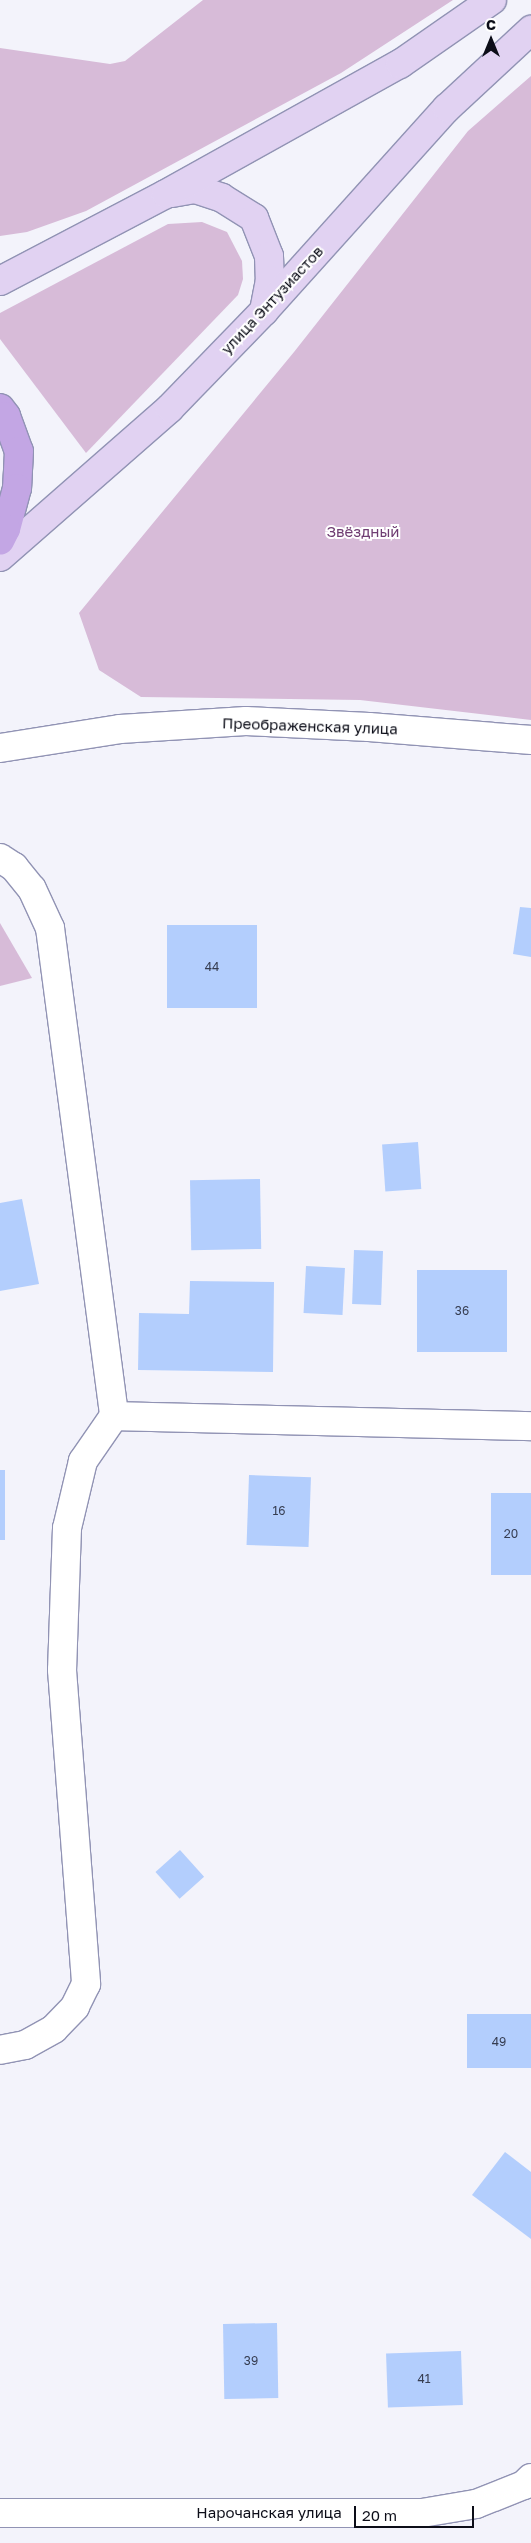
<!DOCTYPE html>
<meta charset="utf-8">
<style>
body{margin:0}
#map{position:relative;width:531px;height:2543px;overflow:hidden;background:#f3f3fb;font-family:"Golos Text",sans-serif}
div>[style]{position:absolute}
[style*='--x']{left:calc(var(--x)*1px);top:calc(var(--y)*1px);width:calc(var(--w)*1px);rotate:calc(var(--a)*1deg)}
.green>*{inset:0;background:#d7bbd8}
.building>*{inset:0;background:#b3cefd;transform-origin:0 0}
.roads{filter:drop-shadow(1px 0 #9193b4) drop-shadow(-1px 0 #9193b4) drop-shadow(0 1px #9193b4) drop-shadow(0 -1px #9193b4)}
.minor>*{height:28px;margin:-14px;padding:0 14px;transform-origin:14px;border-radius:14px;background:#fff}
.secondary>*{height:28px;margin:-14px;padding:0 14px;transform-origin:14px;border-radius:14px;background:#e1d2f2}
.primary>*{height:28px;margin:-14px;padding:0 14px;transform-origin:14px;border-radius:14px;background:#c3a6e4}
span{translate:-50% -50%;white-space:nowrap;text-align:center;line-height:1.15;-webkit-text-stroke:4px #fff;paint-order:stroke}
.number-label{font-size:12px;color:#363d51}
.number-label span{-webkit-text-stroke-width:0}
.street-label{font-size:15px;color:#0c0d18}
.park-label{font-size:15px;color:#6f3d72}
.north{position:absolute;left:466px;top:15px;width:50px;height:50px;-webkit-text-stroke:4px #fff;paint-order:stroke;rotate:0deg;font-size:14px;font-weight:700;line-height:20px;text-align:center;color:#0c0d18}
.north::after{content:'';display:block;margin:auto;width:18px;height:22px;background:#0c0d18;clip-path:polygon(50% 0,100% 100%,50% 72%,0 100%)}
.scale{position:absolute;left:354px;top:2506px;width:120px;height:22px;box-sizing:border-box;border:2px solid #0c0d18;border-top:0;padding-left:6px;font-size:15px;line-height:18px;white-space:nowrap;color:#0c0d18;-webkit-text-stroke:4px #fff;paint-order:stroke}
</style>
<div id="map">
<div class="green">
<div style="clip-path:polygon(203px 0,453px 0,341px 73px,86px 211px,27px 232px,0 236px,0 48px,110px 64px,125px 61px)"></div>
<div style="clip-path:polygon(531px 76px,531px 720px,360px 700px,141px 697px,99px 670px,79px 613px,294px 352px,468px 131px)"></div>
<div style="clip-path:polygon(202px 222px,227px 232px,242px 261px,243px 279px,238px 295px,86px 453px,0 339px,0 313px,168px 224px)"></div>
<div style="clip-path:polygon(0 923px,32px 978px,0 986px)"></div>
</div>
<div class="building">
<div style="clip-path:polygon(520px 907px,531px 908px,531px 957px,513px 954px)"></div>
<div style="left:257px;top:925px;width:83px;height:90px;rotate:90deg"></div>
<div style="left:418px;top:1142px;width:47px;height:36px;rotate:86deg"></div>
<div style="left:260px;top:1179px;width:70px;height:70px;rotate:89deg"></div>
<div style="clip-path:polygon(22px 1199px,39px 1284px,0 1291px,0 1203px)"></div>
<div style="left:354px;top:1250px;width:29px;height:54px;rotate:2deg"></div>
<div style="left:306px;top:1266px;width:39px;height:47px;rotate:3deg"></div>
<div style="left:417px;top:1270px;width:90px;height:82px"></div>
<div style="clip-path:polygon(190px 1281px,274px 1282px,273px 1372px,138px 1370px,139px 1313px,189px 1314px)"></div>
<div style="left:0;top:1470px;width:5px;height:70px"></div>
<div style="left:249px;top:1475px;width:62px;height:70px;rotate:2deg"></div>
<div style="left:491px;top:1493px;width:40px;height:82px"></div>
<div style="left:180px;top:1850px;width:36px;height:33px;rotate:48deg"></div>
<div style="left:531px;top:2014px;width:54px;height:64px;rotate:90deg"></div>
<div style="clip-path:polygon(505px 2152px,531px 2172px,531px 2239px,472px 2195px)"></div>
<div style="left:277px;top:2323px;width:75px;height:54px;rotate:89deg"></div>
<div style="left:461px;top:2351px;width:54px;height:75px;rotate:88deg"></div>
</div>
<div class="roads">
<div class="minor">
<div style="--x:0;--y:748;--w:121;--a:-9"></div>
<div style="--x:120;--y:729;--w:126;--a:-3.6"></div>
<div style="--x:246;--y:721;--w:123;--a:2.8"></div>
<div style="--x:369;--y:727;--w:163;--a:4.6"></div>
<div style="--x:0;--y:858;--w:17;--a:33"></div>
<div style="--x:14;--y:867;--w:28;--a:51"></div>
<div style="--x:32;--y:889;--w:43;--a:65.2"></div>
<div style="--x:50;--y:928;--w:492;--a:82.5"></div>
<div style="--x:114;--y:1416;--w:55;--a:124.6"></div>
<div style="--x:83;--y:1461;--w:69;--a:103.4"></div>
<div style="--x:67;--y:1528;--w:142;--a:92"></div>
<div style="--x:62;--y:1670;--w:315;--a:85.6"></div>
<div style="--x:86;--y:1984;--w:25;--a:116"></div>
<div style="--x:75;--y:2007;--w:30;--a:134"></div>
<div style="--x:54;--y:2029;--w:33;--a:151"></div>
<div style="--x:25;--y:2045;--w:25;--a:169"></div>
<div style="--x:114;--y:1416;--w:417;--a:1.4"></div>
<div style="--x:0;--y:2513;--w:422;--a:0"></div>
<div style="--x:422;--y:2513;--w:55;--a:-9.5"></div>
<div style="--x:476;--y:2504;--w:52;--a:-21.6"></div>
<div style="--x:524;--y:2485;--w:10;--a:-45"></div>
</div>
<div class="secondary">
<div style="--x:172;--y:193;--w:23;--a:-10"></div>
<div style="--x:195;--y:189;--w:28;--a:18"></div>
<div style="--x:222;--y:198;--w:38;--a:32"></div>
<div style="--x:254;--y:218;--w:41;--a:68.5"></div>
<div style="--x:269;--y:256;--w:24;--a:88"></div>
<div style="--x:270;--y:280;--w:32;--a:101"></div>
<div style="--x:0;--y:281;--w:187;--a:-27.7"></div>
<div style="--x:166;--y:194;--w:268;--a:-29.1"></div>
<div style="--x:400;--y:64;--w:112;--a:-34.8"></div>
<div style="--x:0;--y:557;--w:226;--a:-41.2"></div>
<div style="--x:170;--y:408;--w:135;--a:-45.9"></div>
<div style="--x:264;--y:311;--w:273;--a:-48"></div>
<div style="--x:447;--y:108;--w:115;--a:-42.9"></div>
</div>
<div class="primary">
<div style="--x:0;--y:408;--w:10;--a:53"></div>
<div style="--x:6;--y:416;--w:37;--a:70"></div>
<div style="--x:19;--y:451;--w:37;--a:93"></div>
<div style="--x:17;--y:488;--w:42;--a:105"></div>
<div style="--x:6;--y:529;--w:13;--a:117"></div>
</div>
</div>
<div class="number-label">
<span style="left:212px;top:967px">44</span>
<span style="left:462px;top:1311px">36</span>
<span style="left:279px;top:1511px">16</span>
<span style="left:511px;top:1534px">20</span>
<span style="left:499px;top:2042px">49</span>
<span style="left:251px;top:2361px">39</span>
<span style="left:424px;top:2379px">41</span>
</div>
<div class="street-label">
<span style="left:272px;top:300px;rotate:-47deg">улица Энтузиастов</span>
<span style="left:310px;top:726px;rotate:2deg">Преображенская улица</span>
<span style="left:269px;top:2513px">Нарочанская улица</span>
</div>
<div class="park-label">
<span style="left:363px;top:532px">Звёздный</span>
</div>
<div class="north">С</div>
<div class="scale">20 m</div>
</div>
